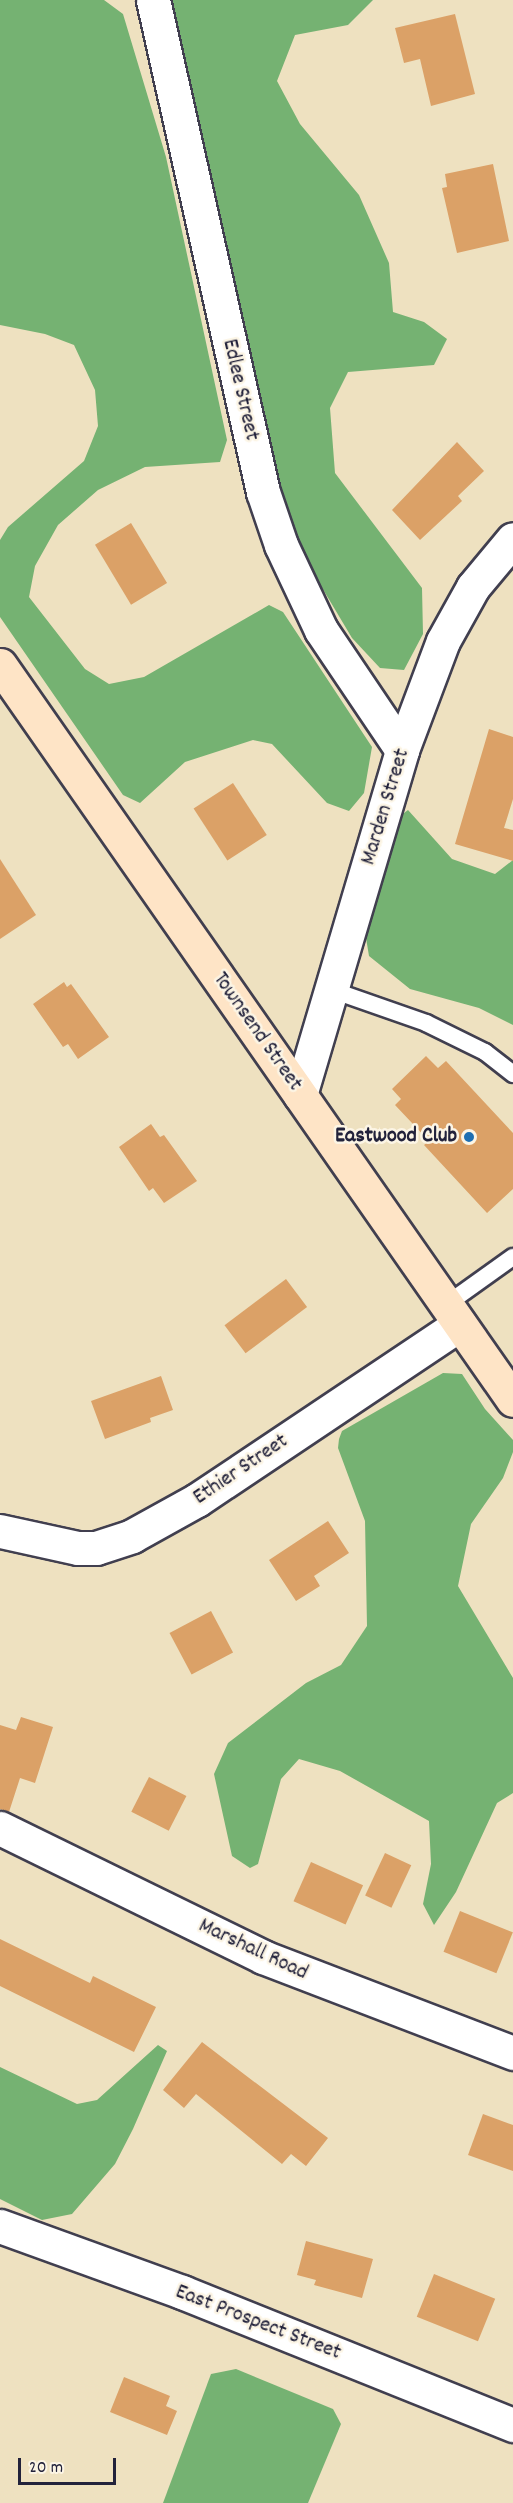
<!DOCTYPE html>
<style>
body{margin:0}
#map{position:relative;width:513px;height:2503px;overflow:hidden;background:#eee1c0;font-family:Dekko,sans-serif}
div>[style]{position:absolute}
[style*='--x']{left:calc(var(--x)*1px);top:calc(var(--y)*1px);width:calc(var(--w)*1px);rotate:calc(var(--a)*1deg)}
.forest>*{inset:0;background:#75b272}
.building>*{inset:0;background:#dba167;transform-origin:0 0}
.roads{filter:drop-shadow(2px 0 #413f4f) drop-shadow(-2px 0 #413f4f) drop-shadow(0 2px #413f4f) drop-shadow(0 -2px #413f4f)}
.lane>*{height:16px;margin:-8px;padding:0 8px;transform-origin:8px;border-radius:8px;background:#fff}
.street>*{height:33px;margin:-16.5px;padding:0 16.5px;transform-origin:16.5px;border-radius:16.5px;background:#fff}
.secondary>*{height:33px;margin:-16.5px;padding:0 16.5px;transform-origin:16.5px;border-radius:16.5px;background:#fee4c6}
.dots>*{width:16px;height:16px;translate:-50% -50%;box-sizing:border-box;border:3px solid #fcf5e5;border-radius:50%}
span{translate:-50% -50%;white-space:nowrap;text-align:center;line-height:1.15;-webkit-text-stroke:5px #fcf5e5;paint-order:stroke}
.street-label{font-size:22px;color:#22223b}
.poi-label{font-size:22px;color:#22223b;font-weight:700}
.right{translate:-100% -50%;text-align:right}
.scale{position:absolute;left:18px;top:2458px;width:98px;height:27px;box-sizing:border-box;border:3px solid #22223b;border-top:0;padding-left:8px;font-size:18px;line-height:21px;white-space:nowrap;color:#22223b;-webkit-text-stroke:4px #fcf5e5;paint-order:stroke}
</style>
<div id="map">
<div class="forest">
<div style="clip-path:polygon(0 0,104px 0,123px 14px,166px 157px,227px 440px,220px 462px,145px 467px,98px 490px,58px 525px,35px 566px,29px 597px,85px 669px,109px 684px,144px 677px,269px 605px,283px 612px,372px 747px,364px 793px,349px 811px,327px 803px,272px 744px,253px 740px,185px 762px,140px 803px,123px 795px,0 617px,0 540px,8px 527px,84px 461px,98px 426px,95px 390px,74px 345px,45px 334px,0 325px)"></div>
<div style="clip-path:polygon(171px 0,373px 0,348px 25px,295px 35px,277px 81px,300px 124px,359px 195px,389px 263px,393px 312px,424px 322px,447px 339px,434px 365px,348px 372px,330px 408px,335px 473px,422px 588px,423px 634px,404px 670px,380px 668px,352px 638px,296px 544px,267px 455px)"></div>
<div style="clip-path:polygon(408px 810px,452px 859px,495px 874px,513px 860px,513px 1025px,479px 1008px,410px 989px,369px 956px,363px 920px,392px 822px)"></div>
<div style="clip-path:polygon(443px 1373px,462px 1374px,485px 1409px,513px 1440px,513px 1452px,503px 1478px,471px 1524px,458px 1586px,513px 1678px,513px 1793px,497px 1803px,456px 1892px,434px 1925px,423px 1904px,431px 1864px,429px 1821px,340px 1771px,299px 1759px,281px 1779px,258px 1864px,250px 1868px,232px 1856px,214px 1774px,228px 1743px,306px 1683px,341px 1665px,367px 1626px,365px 1521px,338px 1448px,339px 1439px,342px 1431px)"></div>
<div style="clip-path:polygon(158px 2045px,167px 2051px,133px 2129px,115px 2164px,72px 2214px,42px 2220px,0 2199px,0 2067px,77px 2104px,97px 2100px)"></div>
<div style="clip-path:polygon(236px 2369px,333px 2409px,341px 2424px,308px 2503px,163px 2503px,211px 2374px)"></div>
</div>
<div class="building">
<div style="clip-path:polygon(455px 14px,475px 94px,431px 106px,420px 59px,404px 63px,395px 28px)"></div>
<div style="clip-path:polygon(493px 164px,509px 241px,457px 253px,442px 188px,447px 187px,445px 174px)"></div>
<div style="clip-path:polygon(457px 442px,484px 471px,458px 496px,462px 501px,420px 540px,392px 510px)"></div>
<div style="left:131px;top:523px;width:70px;height:42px;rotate:59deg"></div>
<div style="clip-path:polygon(489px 729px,513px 737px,513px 799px,504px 828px,513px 830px,513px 861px,455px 844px)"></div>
<div style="left:233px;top:783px;width:62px;height:47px;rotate:57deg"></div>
<div style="clip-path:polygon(0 859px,36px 915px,0 939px)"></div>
<div style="clip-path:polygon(64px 982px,67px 987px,71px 984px,109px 1037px,78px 1059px,68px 1044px,63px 1047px,33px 1004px)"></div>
<div style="clip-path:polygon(426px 1056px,438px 1068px,446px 1061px,513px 1133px,513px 1189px,487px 1213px,424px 1145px,429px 1141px,395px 1105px,401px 1099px,392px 1089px)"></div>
<div style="clip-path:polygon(151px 1124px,160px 1137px,164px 1135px,197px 1181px,164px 1203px,153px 1188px,149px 1191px,119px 1147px)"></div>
<div style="left:286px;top:1279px;width:35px;height:77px;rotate:53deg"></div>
<div style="clip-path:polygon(161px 1376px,173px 1410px,150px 1418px,151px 1422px,105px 1439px,91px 1401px)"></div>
<div style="clip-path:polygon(328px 1521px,349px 1553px,314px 1576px,320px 1586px,296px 1601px,269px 1560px)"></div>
<div style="left:211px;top:1611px;width:47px;height:47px;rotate:62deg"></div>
<div style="clip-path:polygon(21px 1717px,53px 1727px,35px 1783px,20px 1778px,9px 1812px,0 1809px,0 1725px,16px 1730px)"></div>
<div style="left:149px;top:1777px;width:42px;height:39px;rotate:27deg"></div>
<div style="left:385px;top:1853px;width:29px;height:47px;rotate:25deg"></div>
<div style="left:311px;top:1862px;width:57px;height:43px;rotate:24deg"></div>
<div style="left:460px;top:1911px;width:57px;height:44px;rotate:22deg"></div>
<div style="clip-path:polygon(0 1939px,90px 1983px,93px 1976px,156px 2007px,134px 2052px,0 1986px)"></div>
<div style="clip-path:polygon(202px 2042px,328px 2138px,306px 2166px,291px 2154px,282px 2164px,196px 2094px,184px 2108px,163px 2090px)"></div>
<div style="clip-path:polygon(483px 2114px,513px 2125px,513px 2171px,468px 2155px)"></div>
<div style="clip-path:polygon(306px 2241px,373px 2259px,362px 2298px,314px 2285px,316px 2280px,297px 2275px)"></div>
<div style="left:434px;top:2274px;width:66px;height:46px;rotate:22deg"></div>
<div style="clip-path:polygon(124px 2377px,170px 2396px,166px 2406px,177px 2411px,167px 2435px,110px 2412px)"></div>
</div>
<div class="roads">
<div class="lane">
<div style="--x:332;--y:990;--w:100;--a:19.3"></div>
<div style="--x:426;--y:1023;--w:66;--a:26.2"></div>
<div style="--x:485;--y:1052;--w:36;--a:38"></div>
<div style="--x:447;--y:1304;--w:81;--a:-35.5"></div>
</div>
<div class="street">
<div style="--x:153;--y:0;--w:504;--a:77.4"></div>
<div style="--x:263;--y:492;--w:56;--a:71.2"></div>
<div style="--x:281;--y:545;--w:94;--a:64.8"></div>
<div style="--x:321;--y:630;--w:145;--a:56"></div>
<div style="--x:300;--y:1095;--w:360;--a:-73.5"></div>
<div style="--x:402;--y:750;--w:116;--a:-69.4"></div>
<div style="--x:443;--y:641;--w:62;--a:-60.9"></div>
<div style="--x:473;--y:587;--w:62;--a:-50.2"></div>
<div style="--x:0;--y:1531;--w:80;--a:12.3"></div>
<div style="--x:78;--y:1548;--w:18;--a:0"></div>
<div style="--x:96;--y:1548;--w:38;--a:-18"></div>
<div style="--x:132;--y:1536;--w:74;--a:-29"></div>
<div style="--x:197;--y:1500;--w:316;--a:-33.8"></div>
<div style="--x:0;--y:1828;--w:293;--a:26.1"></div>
<div style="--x:263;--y:1957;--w:268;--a:21"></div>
<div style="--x:0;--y:2226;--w:194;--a:19.9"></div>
<div style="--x:182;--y:2292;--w:357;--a:21.9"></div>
</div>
<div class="secondary">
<div style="--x:0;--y:665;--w:896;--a:55.09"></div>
</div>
</div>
<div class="dots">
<div style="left:469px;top:1137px;background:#1f6fb2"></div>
</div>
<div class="street-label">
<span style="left:240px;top:390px;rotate:77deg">Edlee Street</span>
<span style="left:386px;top:807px;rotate:-73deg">Marden Street</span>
<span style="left:257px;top:1032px;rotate:55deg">Townsend Street</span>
<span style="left:241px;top:1470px;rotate:-34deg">Ethier Street</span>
<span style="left:253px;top:1950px;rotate:25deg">Marshall Road</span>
<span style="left:258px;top:2323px;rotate:21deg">East Prospect Street</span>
</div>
<div class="poi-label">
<span class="right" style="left:457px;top:1137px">Eastwood Club</span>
</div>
<div class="scale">20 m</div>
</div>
